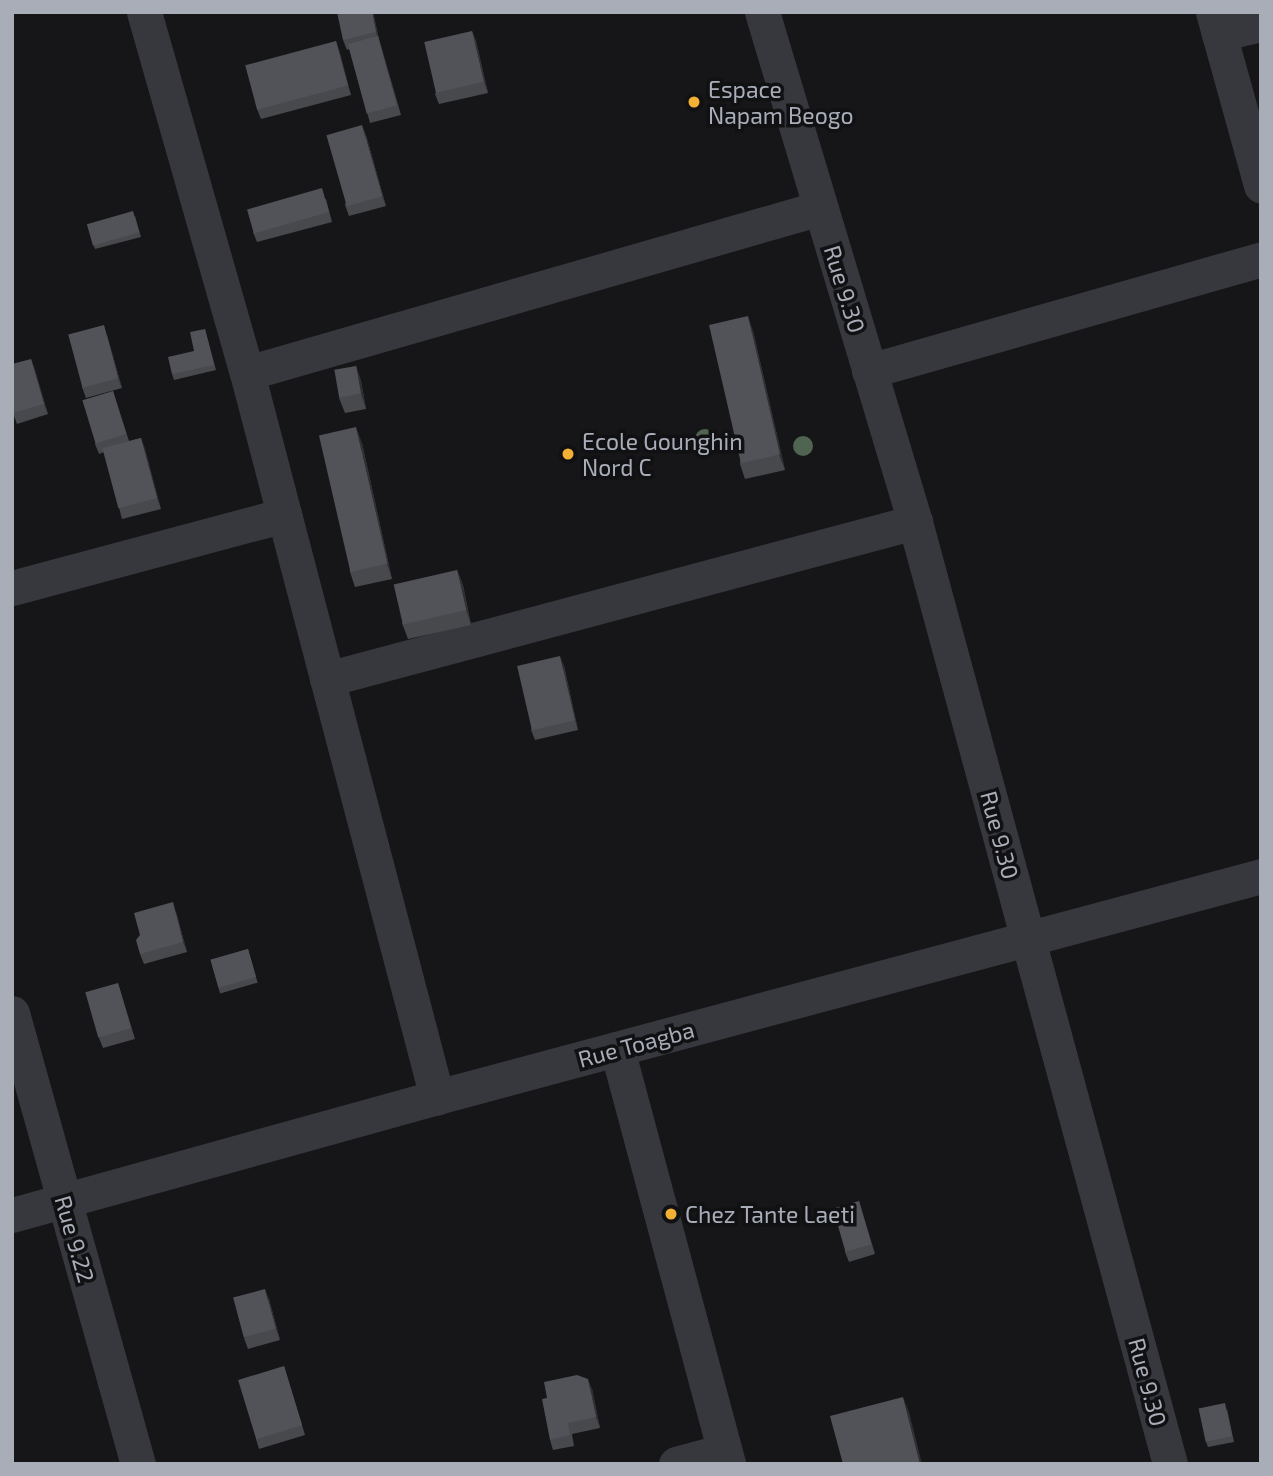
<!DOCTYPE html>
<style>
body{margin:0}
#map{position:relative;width:1273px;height:1476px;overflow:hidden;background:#161618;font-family:"Exo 2",sans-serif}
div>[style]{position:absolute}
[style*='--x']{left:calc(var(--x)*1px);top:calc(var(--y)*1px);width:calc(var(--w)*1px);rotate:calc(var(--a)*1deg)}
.minor>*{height:35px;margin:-17.5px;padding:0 17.5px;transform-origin:17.5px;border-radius:17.5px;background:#37383d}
.trees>*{width:20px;height:20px;margin:-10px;border-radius:50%;background:#506452}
.wall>*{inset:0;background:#47494d;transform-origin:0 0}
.shaded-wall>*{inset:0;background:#2f3033}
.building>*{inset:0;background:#525359;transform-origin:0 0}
.dots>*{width:19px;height:19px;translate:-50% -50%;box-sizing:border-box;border:4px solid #111113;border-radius:50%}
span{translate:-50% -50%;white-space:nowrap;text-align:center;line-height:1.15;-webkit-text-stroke:7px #111113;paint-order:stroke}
.poi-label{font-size:23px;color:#a8adb8}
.left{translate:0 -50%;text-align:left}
.street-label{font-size:23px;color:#a8adb8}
.frame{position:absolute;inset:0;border:14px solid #a8adb8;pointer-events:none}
</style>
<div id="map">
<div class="minor">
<div style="--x:144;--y:12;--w:375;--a:74.1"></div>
<div style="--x:247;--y:373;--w:749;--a:75.3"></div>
<div style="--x:762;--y:12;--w:532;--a:73.3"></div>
<div style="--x:915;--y:522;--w:976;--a:74.85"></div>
<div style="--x:1213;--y:12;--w:180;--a:74.5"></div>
<div style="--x:1219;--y:34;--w:43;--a:-13.4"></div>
<div style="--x:869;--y:371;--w:408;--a:-15.9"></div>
<div style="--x:247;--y:373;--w:596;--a:-16.06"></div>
<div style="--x:12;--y:588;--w:282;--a:-15"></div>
<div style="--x:327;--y:679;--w:609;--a:-14.95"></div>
<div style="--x:12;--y:1013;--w:468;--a:74.4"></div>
<div style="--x:617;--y:1049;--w:430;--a:75"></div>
<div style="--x:12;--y:1215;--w:441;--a:-15.5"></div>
<div style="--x:437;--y:1097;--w:853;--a:-15.01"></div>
<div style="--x:676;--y:1464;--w:50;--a:-15.2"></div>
</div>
<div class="trees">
<div style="left:705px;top:439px"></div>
<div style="left:803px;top:446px"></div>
</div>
<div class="wall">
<div style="clip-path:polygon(373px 12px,379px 39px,401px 115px,370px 123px,349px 49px,347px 50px,343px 40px)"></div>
<div style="clip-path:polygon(472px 31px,476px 41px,488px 93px,439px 104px,435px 94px)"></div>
<div style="clip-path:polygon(336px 41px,351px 95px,261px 119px,257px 109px)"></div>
<div style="clip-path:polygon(366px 135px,386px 206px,349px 216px,345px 205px)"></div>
<div style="clip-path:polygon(326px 199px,332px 222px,257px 242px,253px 232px)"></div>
<div style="clip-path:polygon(135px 216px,141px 237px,95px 249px,93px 244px)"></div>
<div style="clip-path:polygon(205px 329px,216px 370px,174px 380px,172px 374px,194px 351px)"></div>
<div style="clip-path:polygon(753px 331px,785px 470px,745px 479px,740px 464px)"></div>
<div style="clip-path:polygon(107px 335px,122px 388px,86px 398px,82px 387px)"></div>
<div style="clip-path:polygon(31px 359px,48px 414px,17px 424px,12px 411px)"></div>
<div style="clip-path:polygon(356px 366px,361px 381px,366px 409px,345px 413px,339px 398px)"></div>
<div style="clip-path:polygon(113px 391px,129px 441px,141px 438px,161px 509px,122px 519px,104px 452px,99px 454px,95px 444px)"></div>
<div style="clip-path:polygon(362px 443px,392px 579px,355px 587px,350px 572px)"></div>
<div style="clip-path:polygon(457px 570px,463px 585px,471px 625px,408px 639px,402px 623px)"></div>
<div style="clip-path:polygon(564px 666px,578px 730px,535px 740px,531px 730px)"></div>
<div style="clip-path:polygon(176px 912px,187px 952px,144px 964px,140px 954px,140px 935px)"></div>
<div style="left:248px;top:949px;width:35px;height:39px;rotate:74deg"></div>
<div style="clip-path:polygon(118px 983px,135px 1039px,103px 1048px,99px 1038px)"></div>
<div style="clip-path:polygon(859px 1201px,875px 1254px,849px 1262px,845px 1252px)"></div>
<div style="clip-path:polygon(269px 1299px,280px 1340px,248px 1349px,244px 1338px)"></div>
<div style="clip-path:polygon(284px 1366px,305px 1435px,259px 1449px,256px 1439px)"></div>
<div style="clip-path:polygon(592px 1389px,600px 1428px,572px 1434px,574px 1446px,553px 1450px,550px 1440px)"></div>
<div style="clip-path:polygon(1227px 1409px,1234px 1442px,1208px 1447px,1206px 1442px)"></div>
</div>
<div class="shaded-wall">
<div style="clip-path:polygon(372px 12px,373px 12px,379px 39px,401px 115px,376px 32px)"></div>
<div style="clip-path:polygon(472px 31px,476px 41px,488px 93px,484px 82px)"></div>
<div style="clip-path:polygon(336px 41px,340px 52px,351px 95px,348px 85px)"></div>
<div style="clip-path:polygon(362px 125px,366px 135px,386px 206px,382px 196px)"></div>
<div style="clip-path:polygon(748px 316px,753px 331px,785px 470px,779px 455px)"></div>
<div style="clip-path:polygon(104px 325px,107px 335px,122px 388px,118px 378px)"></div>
<div style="clip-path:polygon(31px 359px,35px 369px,48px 414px,44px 404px)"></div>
<div style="clip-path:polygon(356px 366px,361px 381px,366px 409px,361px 394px)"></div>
<div style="clip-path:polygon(356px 427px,362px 443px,392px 579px,387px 564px)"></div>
<div style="clip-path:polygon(141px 438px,145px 448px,161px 509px,157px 498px)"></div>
<div style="clip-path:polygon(457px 570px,463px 585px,471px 625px,466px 610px)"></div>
<div style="clip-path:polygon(560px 656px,564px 666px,578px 730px,575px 720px)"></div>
<div style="clip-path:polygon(173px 902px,176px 912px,187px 952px,183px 942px)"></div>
<div style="clip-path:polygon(265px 1289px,269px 1299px,280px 1340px,276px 1329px)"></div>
<div style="clip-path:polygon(588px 1379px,592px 1389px,600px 1428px,596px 1417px)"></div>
<div style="clip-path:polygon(903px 1397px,909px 1412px,922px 1464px,920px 1464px)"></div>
</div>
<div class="building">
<div style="clip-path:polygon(337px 12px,372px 12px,376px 32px,343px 40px)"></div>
<div style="left:472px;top:31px;width:52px;height:49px;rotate:77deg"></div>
<div style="left:378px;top:36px;width:72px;height:31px;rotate:75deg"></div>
<div style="left:336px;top:41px;width:46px;height:94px;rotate:75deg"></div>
<div style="left:362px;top:125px;width:74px;height:37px;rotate:74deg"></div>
<div style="left:322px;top:188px;width:25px;height:78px;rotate:74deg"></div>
<div style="left:133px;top:211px;width:22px;height:48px;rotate:74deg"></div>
<div style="left:748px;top:316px;width:142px;height:40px;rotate:77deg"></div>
<div style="left:104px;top:325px;width:55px;height:37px;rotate:75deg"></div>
<div style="clip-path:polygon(205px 329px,214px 365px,172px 374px,168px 357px,194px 351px,190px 332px)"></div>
<div style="clip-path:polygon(31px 359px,44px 404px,13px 413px,12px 364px)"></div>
<div style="left:356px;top:366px;width:28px;height:22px;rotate:80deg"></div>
<div style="left:113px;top:391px;width:45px;height:32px;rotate:73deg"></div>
<div style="left:356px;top:427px;width:140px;height:38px;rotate:77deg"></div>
<div style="left:141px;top:438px;width:62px;height:40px;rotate:75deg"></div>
<div style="left:457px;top:570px;width:41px;height:65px;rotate:77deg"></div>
<div style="left:560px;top:656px;width:66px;height:44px;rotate:77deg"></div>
<div style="clip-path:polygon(173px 902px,183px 942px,140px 954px,136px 940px,140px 935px,134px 913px)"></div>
<div style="left:248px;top:949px;width:29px;height:39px;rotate:74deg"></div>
<div style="left:118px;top:983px;width:47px;height:34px;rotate:74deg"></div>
<div style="left:859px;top:1201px;width:45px;height:27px;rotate:74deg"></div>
<div style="left:265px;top:1289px;width:41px;height:33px;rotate:75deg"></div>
<div style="left:284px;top:1366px;width:62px;height:48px;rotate:73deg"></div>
<div style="clip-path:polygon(577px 1375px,588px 1379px,596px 1417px,568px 1423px,570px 1435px,550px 1440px,542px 1399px,547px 1398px,544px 1382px)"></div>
<div style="clip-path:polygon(903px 1397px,920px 1464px,843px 1464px,830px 1416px)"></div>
<div style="left:1225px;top:1403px;width:34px;height:27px;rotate:78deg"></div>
</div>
<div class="dots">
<div style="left:694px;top:102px;background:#f2b134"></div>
<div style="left:568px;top:454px;background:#f2b134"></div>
<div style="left:671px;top:1214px;background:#f2b134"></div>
</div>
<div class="poi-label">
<span class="left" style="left:708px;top:102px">Espace<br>Napam Beogo</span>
<span class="left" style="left:582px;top:454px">Ecole Gounghin<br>Nord C</span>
<span class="left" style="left:685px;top:1214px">Chez Tante Laeti</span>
</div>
<div class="street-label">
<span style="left:845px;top:289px;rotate:73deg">Rue 9.30</span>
<span style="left:1000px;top:835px;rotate:75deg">Rue 9.30</span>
<span style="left:636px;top:1044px;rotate:-15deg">Rue Toagba</span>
<span style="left:75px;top:1239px;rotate:74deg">Rue 9.22</span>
<span style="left:1148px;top:1382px;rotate:75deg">Rue 9.30</span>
</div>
<div class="frame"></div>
</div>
